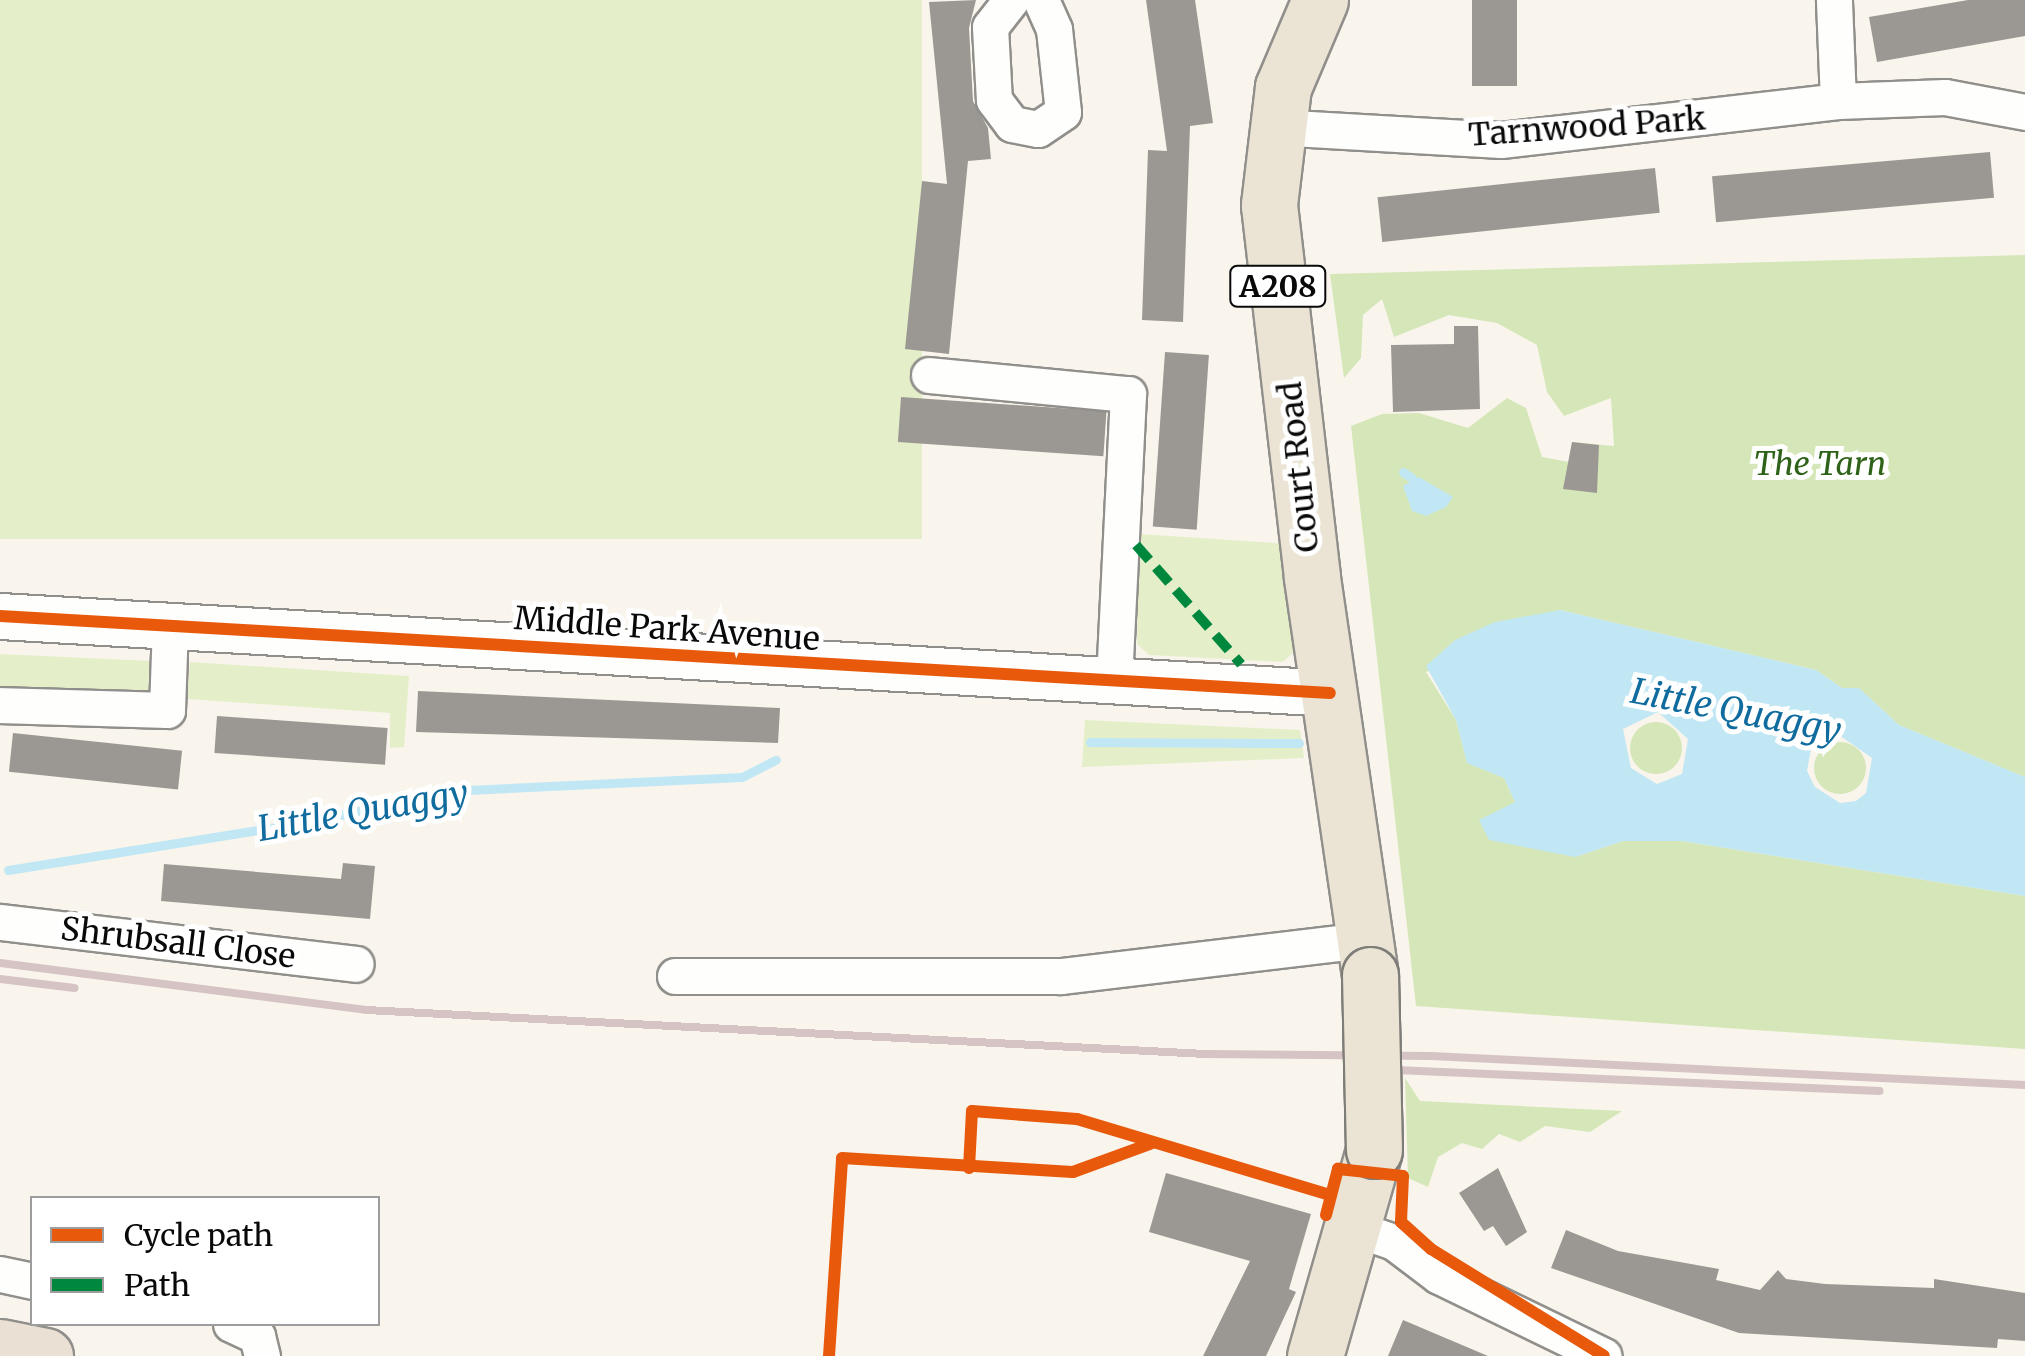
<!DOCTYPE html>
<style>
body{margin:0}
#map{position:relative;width:2025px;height:1356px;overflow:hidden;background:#f9f5ec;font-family:Merriweather,serif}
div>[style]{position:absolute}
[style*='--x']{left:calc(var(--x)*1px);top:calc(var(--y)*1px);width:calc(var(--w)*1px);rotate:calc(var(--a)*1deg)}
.green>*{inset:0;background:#e4efca;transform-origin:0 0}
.forest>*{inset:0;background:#d5e7b8}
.round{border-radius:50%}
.water>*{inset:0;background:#c1e7f4}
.stream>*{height:9px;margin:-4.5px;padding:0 4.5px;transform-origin:4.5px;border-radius:4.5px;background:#c1e7f4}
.building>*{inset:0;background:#9b9893;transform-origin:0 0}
.roads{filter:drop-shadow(2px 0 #918f8b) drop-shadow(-2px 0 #918f8b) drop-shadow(0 2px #918f8b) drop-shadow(0 -2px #918f8b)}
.minor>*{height:35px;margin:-17.5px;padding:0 17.5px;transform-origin:17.5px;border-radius:17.5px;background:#fefefc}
.tertiary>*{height:45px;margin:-22.5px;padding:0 22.5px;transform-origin:22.5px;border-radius:22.5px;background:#fefefc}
.primary>*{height:55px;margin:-27.5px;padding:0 27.5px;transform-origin:27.5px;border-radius:27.5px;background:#ebe4d5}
.trunk>*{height:55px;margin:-27.5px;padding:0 27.5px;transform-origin:27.5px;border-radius:27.5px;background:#eae0d4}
.rail>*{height:8px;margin:-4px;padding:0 4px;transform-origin:4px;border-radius:4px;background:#d6c3c4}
.bridges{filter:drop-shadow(2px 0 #7e7d78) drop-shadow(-2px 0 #7e7d78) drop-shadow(0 2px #7e7d78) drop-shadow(0 -2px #7e7d78)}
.primary-bridge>*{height:55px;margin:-27.5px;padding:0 27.5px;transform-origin:27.5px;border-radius:27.5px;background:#ebe4d5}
.quiet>*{height:10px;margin-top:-5px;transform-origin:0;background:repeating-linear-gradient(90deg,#00873e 0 20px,transparent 0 30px)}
.cycleway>*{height:12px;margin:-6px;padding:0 6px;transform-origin:6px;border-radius:6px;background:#e8590c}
span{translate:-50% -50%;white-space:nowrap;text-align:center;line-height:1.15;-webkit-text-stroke:10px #fff;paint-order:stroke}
.shield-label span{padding:2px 8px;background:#fff;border:2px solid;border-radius:8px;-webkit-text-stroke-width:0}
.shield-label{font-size:30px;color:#090909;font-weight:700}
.street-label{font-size:32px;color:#090909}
.park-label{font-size:32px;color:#2e6219;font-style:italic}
.water-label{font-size:35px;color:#106c9e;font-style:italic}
.legend{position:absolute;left:30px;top:1196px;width:350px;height:130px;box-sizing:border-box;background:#fff;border:2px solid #9d9d9d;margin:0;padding:12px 18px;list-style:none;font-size:30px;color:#090909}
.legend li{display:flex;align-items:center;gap:20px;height:50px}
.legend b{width:50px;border:2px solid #9d9d9d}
</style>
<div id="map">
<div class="green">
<div style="left:0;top:0;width:922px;height:539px"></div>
<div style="clip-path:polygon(1139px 534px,1289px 544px,1298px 648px,1283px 662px,1149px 655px,1137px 644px)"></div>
<div style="clip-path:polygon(0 654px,151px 661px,153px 684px,137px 702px,0 694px)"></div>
<div style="clip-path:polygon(190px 662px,409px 676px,404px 747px,390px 748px,390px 713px,187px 699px)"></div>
<div style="clip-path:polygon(1085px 720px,1300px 730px,1304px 758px,1082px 767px)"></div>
</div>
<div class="forest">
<div style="clip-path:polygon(2025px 255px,2025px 777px,1899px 725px,1860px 689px,1842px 688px,1816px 670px,1560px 610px,1426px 672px,1456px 720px,1467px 762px,1504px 778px,1515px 802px,1575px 857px,1623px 841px,1682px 841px,2025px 896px,2025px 1049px,1416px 1006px,1351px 426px,1382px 414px,1419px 413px,1468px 428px,1507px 398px,1526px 408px,1542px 457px,1569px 462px,1572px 442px,1614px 446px,1611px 398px,1564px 416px,1547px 392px,1537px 345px,1497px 323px,1449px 315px,1394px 337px,1382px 299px,1363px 315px,1361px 358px,1344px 378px,1330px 274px)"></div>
<div class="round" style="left:1630px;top:722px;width:52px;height:52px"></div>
<div class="round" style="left:1814px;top:742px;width:52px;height:52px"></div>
<div style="clip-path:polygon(1405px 1078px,1420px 1101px,1622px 1111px,1590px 1132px,1545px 1126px,1520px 1142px,1499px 1134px,1482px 1149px,1462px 1143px,1438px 1157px,1428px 1187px,1408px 1178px)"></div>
</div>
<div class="water">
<div style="clip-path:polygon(1419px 477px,1453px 497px,1446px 507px,1426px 516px,1412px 511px,1403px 486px)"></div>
<div style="clip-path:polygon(evenodd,1560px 610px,1816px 670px,1842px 688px,1859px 688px,1899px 725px,2025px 777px,2025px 896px,1682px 841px,1623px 841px,1575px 857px,1489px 840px,1479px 820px,1515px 802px,1504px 778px,1467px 763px,1456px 720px,1426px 666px,1455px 640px,1495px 622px,1560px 610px,1658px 712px,1688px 739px,1682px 774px,1657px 784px,1631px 768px,1623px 729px,1658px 712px,1560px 610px,1839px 735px,1872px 758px,1866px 793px,1856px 801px,1840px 803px,1815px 787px,1807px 771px,1811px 749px,1839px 735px)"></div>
</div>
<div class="stream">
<div style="--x:1403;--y:472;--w:11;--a:34"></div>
<div style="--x:1090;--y:742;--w:209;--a:0.3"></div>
<div style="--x:8;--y:870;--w:310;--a:-9.1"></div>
<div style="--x:314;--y:821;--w:135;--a:-12.8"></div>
<div style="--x:446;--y:791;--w:296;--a:-2.7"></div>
<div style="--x:742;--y:777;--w:38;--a:-27"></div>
</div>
<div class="building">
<div style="clip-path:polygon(976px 0,969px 28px,973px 101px,988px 128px,991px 159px,968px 161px,949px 354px,905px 349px,922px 181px,947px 184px,929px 2px)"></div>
<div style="clip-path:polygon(1146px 0,1195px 0,1213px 123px,1190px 126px,1183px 322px,1142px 320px,1148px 150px,1167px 151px)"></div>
<div style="left:1472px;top:0;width:45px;height:86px"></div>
<div style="clip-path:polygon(1968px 0,2025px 0,2025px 36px,1877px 62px,1869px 17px)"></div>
<div style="left:1990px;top:152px;width:46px;height:279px;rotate:85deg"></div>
<div style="left:1655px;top:168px;width:45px;height:279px;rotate:84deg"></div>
<div style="clip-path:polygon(1454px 326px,1478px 326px,1480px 409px,1393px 412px,1391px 345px,1454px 344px)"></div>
<div style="left:1165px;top:352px;width:44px;height:175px;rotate:4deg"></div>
<div style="left:901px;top:397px;width:206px;height:45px;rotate:4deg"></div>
<div style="clip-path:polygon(1572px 442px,1599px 445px,1597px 493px,1563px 489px)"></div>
<div style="clip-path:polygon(418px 691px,780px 708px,778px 743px,416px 732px)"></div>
<div style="left:217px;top:716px;width:171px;height:37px;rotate:4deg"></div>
<div style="left:13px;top:733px;width:170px;height:39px;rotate:6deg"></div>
<div style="clip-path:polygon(343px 863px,375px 866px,370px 919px,161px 901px,164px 864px,341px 879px)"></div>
<div style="clip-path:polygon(1498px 1168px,1527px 1232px,1506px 1246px,1493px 1226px,1484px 1231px,1459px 1193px)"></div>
<div style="clip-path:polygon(1166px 1173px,1311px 1214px,1289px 1289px,1296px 1292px,1266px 1356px,1203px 1356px,1250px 1261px,1149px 1232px)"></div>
<div style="clip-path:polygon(1566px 1230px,1618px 1251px,1719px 1269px,1716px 1280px,1760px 1290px,1778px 1270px,1786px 1279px,1825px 1284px,1934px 1288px,1934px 1279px,2025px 1293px,2025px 1341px,1998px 1339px,1997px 1348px,1739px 1333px,1551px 1268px)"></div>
<div style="clip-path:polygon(1403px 1320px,1488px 1356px,1388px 1356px)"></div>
</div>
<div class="roads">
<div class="minor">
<div style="--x:1011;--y:0;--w:34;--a:128"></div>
<div style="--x:990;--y:27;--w:73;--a:86.9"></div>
<div style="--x:994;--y:100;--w:30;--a:53"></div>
<div style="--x:1012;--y:124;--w:26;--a:11"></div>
<div style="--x:1038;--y:129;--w:30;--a:-34"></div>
<div style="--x:1063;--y:112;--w:83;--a:-96.2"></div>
<div style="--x:1054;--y:29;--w:32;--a:-114"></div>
<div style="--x:1838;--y:101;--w:107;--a:-2.1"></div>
<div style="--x:1945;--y:97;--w:81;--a:10.6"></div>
<div style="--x:1275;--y:127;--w:226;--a:3.3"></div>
<div style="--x:1501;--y:140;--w:339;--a:-6.6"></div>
<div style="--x:1838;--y:101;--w:101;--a:-92.3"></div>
<div style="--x:929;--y:375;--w:200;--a:5.5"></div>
<div style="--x:1128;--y:394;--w:290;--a:92.8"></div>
<div style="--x:0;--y:705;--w:167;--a:1.7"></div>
<div style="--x:167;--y:710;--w:84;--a:-88"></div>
<div style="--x:0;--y:922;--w:358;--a:6.7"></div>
<div style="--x:675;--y:976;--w:386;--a:0"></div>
<div style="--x:1061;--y:976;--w:305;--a:-6.8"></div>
<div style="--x:1356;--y:1229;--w:40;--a:18.9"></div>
<div style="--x:1394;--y:1242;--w:56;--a:37.1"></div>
<div style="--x:1439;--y:1276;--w:183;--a:25.9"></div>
<div style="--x:0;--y:1274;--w:33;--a:12"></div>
<div style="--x:231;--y:1324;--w:29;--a:25"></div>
<div style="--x:257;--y:1336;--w:21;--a:76"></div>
</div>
<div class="tertiary">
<div style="--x:0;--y:616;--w:1332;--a:3.31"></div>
</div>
<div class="primary">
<div style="--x:1320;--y:0;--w:95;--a:113"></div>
<div style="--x:1283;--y:87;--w:119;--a:96.8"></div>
<div style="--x:1269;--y:205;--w:375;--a:83.4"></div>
<div style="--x:1312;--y:578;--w:401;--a:81.7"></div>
<div style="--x:1315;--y:1356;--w:214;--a:-74"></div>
</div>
<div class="trunk">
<div style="--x:0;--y:1347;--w:46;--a:11.3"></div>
</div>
</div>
<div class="rail">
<div style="--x:0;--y:963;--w:369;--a:7.3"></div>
<div style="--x:366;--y:1010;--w:841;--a:3"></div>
<div style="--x:1206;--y:1054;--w:225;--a:0.5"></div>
<div style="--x:1431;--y:1056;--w:595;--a:2.8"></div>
<div style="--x:0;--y:979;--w:75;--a:6.9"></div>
<div style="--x:1396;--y:1070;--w:484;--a:2.5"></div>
</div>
<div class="bridges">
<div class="primary-bridge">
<div style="--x:1370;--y:975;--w:175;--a:88.7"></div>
</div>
</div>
<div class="quiet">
<div style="--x:1136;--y:545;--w:159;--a:48.6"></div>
</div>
<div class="cycleway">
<div style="--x:0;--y:616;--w:1332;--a:3.31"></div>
<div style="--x:969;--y:1168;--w:57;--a:-87"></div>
<div style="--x:972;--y:1111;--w:105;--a:4.4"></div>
<div style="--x:1077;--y:1119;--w:265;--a:16.7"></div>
<div style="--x:1326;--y:1215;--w:48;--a:-75.4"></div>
<div style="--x:1338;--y:1169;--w:65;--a:6.1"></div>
<div style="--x:1403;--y:1176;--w:46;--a:92.5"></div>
<div style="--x:1401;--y:1222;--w:40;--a:42"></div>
<div style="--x:1431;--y:1249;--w:203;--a:31.7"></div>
<div style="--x:829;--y:1356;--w:198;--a:-86.2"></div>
<div style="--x:842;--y:1158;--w:231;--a:3.5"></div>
<div style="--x:1073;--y:1172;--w:82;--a:-20"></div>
</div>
<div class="shield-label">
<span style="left:1278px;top:286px">A208</span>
</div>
<div class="street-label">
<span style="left:1587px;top:127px;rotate:-4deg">Tarnwood Park</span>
<span style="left:1299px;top:467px;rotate:-96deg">Court Road</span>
<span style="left:667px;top:629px;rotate:4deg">Middle Park Avenue</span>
<span style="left:178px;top:943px;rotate:7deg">Shrubsall Close</span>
</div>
<div class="park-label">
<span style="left:1820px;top:464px">The Tarn</span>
</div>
<div class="water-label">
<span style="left:1736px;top:711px;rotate:11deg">Little Quaggy</span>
<span style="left:363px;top:811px;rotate:-10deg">Little Quaggy</span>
</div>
<ul class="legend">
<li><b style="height:12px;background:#e8590c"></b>Cycle path</li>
<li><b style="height:12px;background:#00873e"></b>Path</li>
</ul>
</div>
